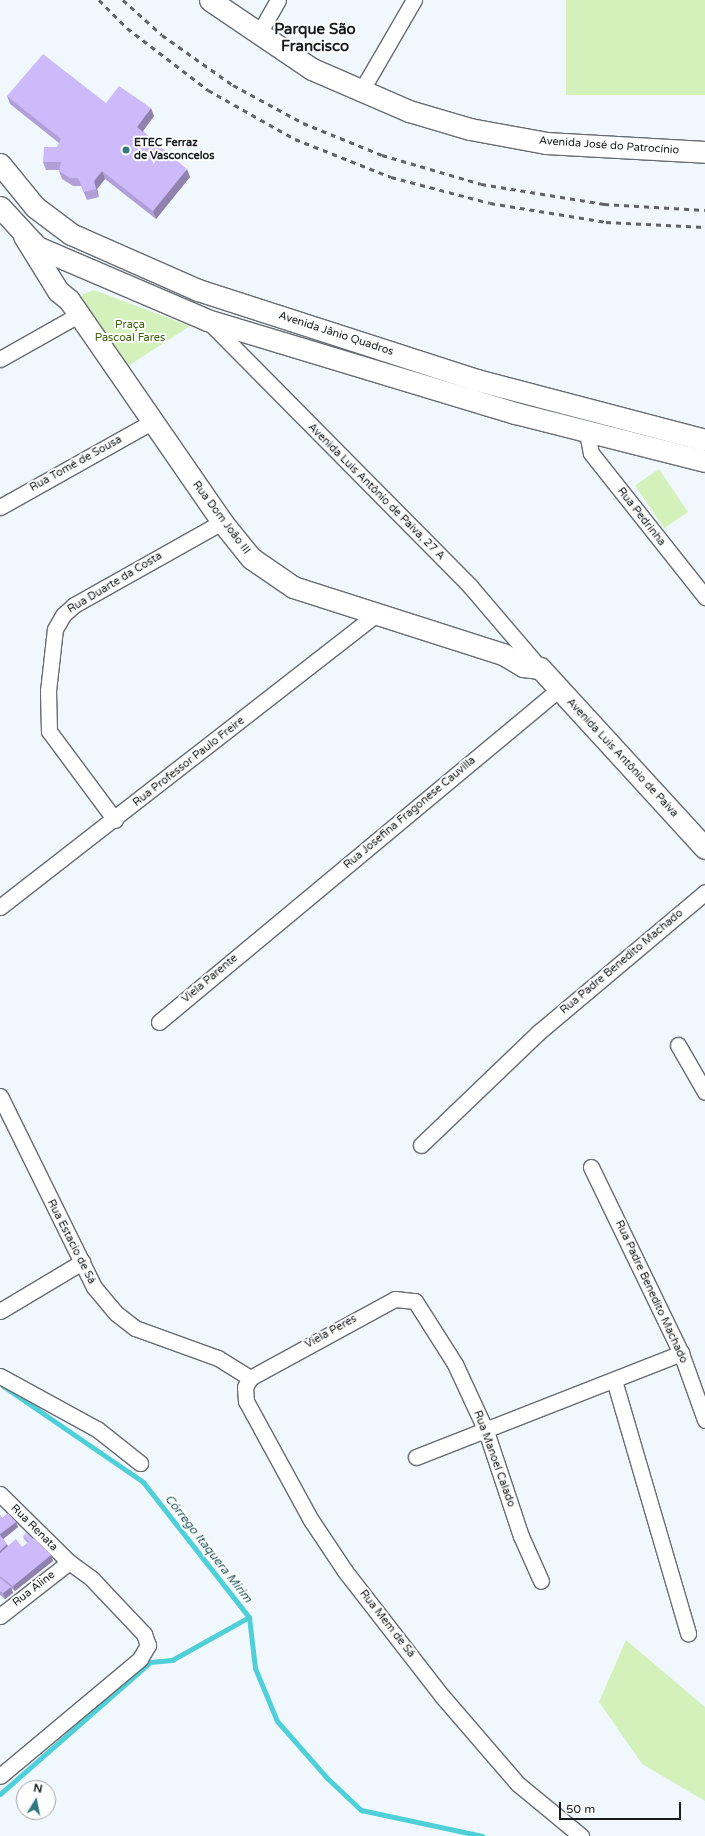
<!DOCTYPE html>
<meta charset="utf-8">
<style>
body{margin:0}
#map{position:relative;width:705px;height:1836px;overflow:hidden;background:#f1f8fd;font-family:"Varela Round",sans-serif}
div>[style]{position:absolute}
[style*='--x']{left:calc(var(--x)*1px);top:calc(var(--y)*1px);width:calc(var(--w)*1px);rotate:calc(var(--a)*1deg)}
.green>*{inset:0;background:#d4f1bc;transform-origin:0 0}
.stream>*{height:5px;margin:-2.5px;padding:0 2.5px;transform-origin:2.5px;border-radius:2.5px;background:#4fd0d9}
.roads{filter:drop-shadow(1px 0 #676c71) drop-shadow(-1px 0 #676c71) drop-shadow(0 1px #676c71) drop-shadow(0 -1px #676c71)}
.street>*{height:15px;margin:-7.5px;padding:0 7.5px;transform-origin:7.5px;border-radius:7.5px;background:#fff}
.secondary>*{height:21px;margin:-10.5px;padding:0 10.5px;transform-origin:10.5px;border-radius:10.5px;background:#fff}
.rail>*{height:3px;margin-top:-1.5px;transform-origin:0;background:repeating-linear-gradient(90deg,#5f6366 0 5px,transparent 0 10px)}
.wall>*{inset:0;background:#b0a0d7}
.shaded-wall>*{inset:0;background:#9082af}
.building>*{inset:0;background:#cdbafa}
.dots>*{width:11px;height:11px;translate:-50% -50%;box-sizing:border-box;border:2px solid #fff;border-radius:50%}
span{translate:-50% -50%;white-space:nowrap;text-align:center;line-height:1.15;-webkit-text-stroke:4px #fff;paint-order:stroke}
.poi-label{font-size:11px;color:#181b1c;font-weight:700}
.left{translate:0 -50%;text-align:left}
.street-label{font-size:11px;color:#181b1c}
.park-label{font-size:11px;color:#3d6110}
.water-label{font-size:12px;color:#1d5458;font-style:italic}
.district-label{font-size:15px;color:#181b1c;font-weight:700}
.north{position:absolute;left:16px;top:1780px;width:40px;height:40px;box-sizing:border-box;background:#fff;border:1px solid #a3a4a4;border-radius:50%;rotate:10deg;font-size:11px;font-weight:700;line-height:16px;text-align:center;color:#181b1c}
.north::after{content:'';display:block;margin:auto;width:14px;height:18px;background:#2f787f;clip-path:polygon(50% 0,100% 100%,50% 72%,0 100%)}
.scale{position:absolute;left:559px;top:1802px;width:122px;height:18px;box-sizing:border-box;border:2px solid #181b1c;border-top:0;padding-left:5px;font-size:12px;line-height:14px;white-space:nowrap;color:#181b1c;-webkit-text-stroke:3px #fff;paint-order:stroke}
</style>
<div id="map">
<div class="green">
<div style="left:566px;top:0;width:139px;height:95px"></div>
<div style="clip-path:polygon(94px 290px,190px 326px,125px 368px,78px 302px,83px 294px)"></div>
<div style="left:659px;top:469px;width:52px;height:29px;rotate:56deg"></div>
<div style="clip-path:polygon(626px 1640px,705px 1707px,705px 1801px,642px 1764px,599px 1702px)"></div>
</div>
<div class="stream">
<div style="--x:3;--y:1386;--w:170;--a:34.4"></div>
<div style="--x:143;--y:1482;--w:172;--a:51.9"></div>
<div style="--x:249;--y:1617;--w:51;--a:83.3"></div>
<div style="--x:255;--y:1668;--w:57;--a:67.5"></div>
<div style="--x:277;--y:1721;--w:76;--a:48.7"></div>
<div style="--x:327;--y:1778;--w:47;--a:43.3"></div>
<div style="--x:361;--y:1810;--w:124;--a:12.1"></div>
<div style="--x:0;--y:1794;--w:200;--a:-41.3"></div>
<div style="--x:150;--y:1662;--w:22;--a:-5"></div>
<div style="--x:172;--y:1660;--w:88;--a:-29.2"></div>
</div>
<div class="roads">
<div class="street">
<div style="--x:258;--y:35;--w:40;--a:-60.3"></div>
<div style="--x:360;--y:93;--w:108;--a:-59.9"></div>
<div style="--x:208;--y:321;--w:373;--a:45.3"></div>
<div style="--x:470;--y:586;--w:108;--a:49.5"></div>
<div style="--x:0;--y:359;--w:90;--a:-29.4"></div>
<div style="--x:587;--y:433;--w:20;--a:79"></div>
<div style="--x:591;--y:453;--w:184;--a:51.6"></div>
<div style="--x:0;--y:507;--w:176;--a:-29.3"></div>
<div style="--x:115;--y:820;--w:111;--a:-126.6"></div>
<div style="--x:49;--y:731;--w:40;--a:-91.4"></div>
<div style="--x:48;--y:691;--w:62;--a:-83.6"></div>
<div style="--x:55;--y:629;--w:16;--a:-60"></div>
<div style="--x:63;--y:615;--w:15;--a:-42"></div>
<div style="--x:74;--y:605;--w:170;--a:-29.3"></div>
<div style="--x:0;--y:907;--w:477;--a:-37.9"></div>
<div style="--x:159;--y:1022;--w:519;--a:-39.76"></div>
<div style="--x:678;--y:1045;--w:54;--a:60.1"></div>
<div style="--x:0;--y:1096;--w:213;--a:63.8"></div>
<div style="--x:94;--y:1287;--w:35;--a:50"></div>
<div style="--x:117;--y:1314;--w:23;--a:38"></div>
<div style="--x:135;--y:1328;--w:88;--a:19.9"></div>
<div style="--x:218;--y:1358;--w:38;--a:32"></div>
<div style="--x:421;--y:1145;--w:163;--a:-43.8"></div>
<div style="--x:539;--y:1032;--w:217;--a:-40.1"></div>
<div style="--x:591;--y:1167;--w:207;--a:64.2"></div>
<div style="--x:681;--y:1353;--w:71;--a:70.3"></div>
<div style="--x:0;--y:1311;--w:96;--a:-30.9"></div>
<div style="--x:0;--y:1376;--w:111;--a:28.7"></div>
<div style="--x:97;--y:1429;--w:55;--a:38.3"></div>
<div style="--x:250;--y:1378;--w:10;--a:119"></div>
<div style="--x:245;--y:1387;--w:14;--a:86"></div>
<div style="--x:246;--y:1401;--w:136;--a:61.4"></div>
<div style="--x:311;--y:1520;--w:61;--a:56.3"></div>
<div style="--x:345;--y:1571;--w:158;--a:52.2"></div>
<div style="--x:442;--y:1696;--w:116;--a:49.2"></div>
<div style="--x:518;--y:1784;--w:82;--a:39.5"></div>
<div style="--x:250;--y:1378;--w:165;--a:-28.6"></div>
<div style="--x:395;--y:1299;--w:20;--a:6"></div>
<div style="--x:415;--y:1301;--w:75;--a:57.6"></div>
<div style="--x:455;--y:1364;--w:74;--a:65.2"></div>
<div style="--x:486;--y:1431;--w:111;--a:71.6"></div>
<div style="--x:521;--y:1536;--w:49;--a:66"></div>
<div style="--x:614;--y:1380;--w:264;--a:73.7"></div>
<div style="--x:416;--y:1457;--w:285;--a:-21.4"></div>
<div style="--x:0;--y:1494;--w:97;--a:44.6"></div>
<div style="--x:69;--y:1562;--w:29;--a:36"></div>
<div style="--x:92;--y:1579;--w:76;--a:46.6"></div>
<div style="--x:144;--y:1634;--w:12;--a:70"></div>
<div style="--x:148;--y:1645;--w:16;--a:120"></div>
<div style="--x:140;--y:1659;--w:182;--a:140.1"></div>
<div style="--x:0;--y:1616;--w:88;--a:-38"></div>
</div>
<div class="secondary">
<div style="--x:210;--y:0;--w:123;--a:34.1"></div>
<div style="--x:312;--y:69;--w:106;--a:23.4"></div>
<div style="--x:409;--y:111;--w:64;--a:16.4"></div>
<div style="--x:470;--y:129;--w:77;--a:10.4"></div>
<div style="--x:546;--y:143;--w:159;--a:3.2"></div>
<div style="--x:0;--y:164;--w:55;--a:50.9"></div>
<div style="--x:35;--y:207;--w:45;--a:36.9"></div>
<div style="--x:71;--y:234;--w:139;--a:23.8"></div>
<div style="--x:198;--y:290;--w:293;--a:17.9"></div>
<div style="--x:477;--y:380;--w:236;--a:14.7"></div>
<div style="--x:0;--y:207;--w:54;--a:47.2"></div>
<div style="--x:37;--y:247;--w:185;--a:23.2"></div>
<div style="--x:207;--y:320;--w:322;--a:16.8"></div>
<div style="--x:515;--y:413;--w:196;--a:14.2"></div>
<div style="--x:24;--y:236;--w:65;--a:58.3"></div>
<div style="--x:58;--y:291;--w:14;--a:39"></div>
<div style="--x:69;--y:300;--w:270;--a:55.4"></div>
<div style="--x:222;--y:522;--w:46;--a:51.1"></div>
<div style="--x:251;--y:558;--w:51;--a:34.6"></div>
<div style="--x:293;--y:587;--w:220;--a:17.7"></div>
<div style="--x:503;--y:654;--w:23;--a:31"></div>
<div style="--x:523;--y:666;--w:17;--a:7"></div>
<div style="--x:540;--y:668;--w:244;--a:47.5"></div>
</div>
</div>
<div class="rail">
<div style="--x:99;--y:0;--w:40;--a:45"></div>
<div style="--x:127;--y:28;--w:102;--a:37.4"></div>
<div style="--x:208;--y:90;--w:100;--a:29.4"></div>
<div style="--x:295;--y:139;--w:103;--a:21.6"></div>
<div style="--x:391;--y:177;--w:102;--a:14.7"></div>
<div style="--x:490;--y:203;--w:118;--a:9.3"></div>
<div style="--x:606;--y:222;--w:99;--a:2.9"></div>
<div style="--x:123;--y:0;--w:52;--a:41.9"></div>
<div style="--x:162;--y:35;--w:87;--a:35.2"></div>
<div style="--x:233;--y:85;--w:80;--a:28.5"></div>
<div style="--x:303;--y:123;--w:85;--a:22.1"></div>
<div style="--x:382;--y:155;--w:103;--a:16.3"></div>
<div style="--x:481;--y:184;--w:125;--a:9.2"></div>
<div style="--x:604;--y:204;--w:101;--a:3.4"></div>
</div>
<div class="wall">
<div style="clip-path:polygon(7px 96px,106px 103px,154px 116px,143px 131px,190px 177px,156px 219px,105px 179px,97px 189px,99px 197px,87px 200px,81px 186px,73px 186px,62px 179px,59px 171px,59px 170px,46px 170px,43px 162px,57px 147px,59px 143px,10px 104px)"></div>
<div style="clip-path:polygon(0 1515px,2px 1518px,16px 1522px,18px 1527px,3px 1539px,8px 1546px,22px 1547px,28px 1543px,24px 1539px,23px 1536px,51px 1555px,53px 1561px,15px 1591px,11px 1588px,13px 1593px,5px 1599px,0 1595px)"></div>
</div>
<div class="shaded-wall">
<div style="clip-path:polygon(151px 108px,154px 116px,140px 135px,137px 127px)"></div>
<div style="clip-path:polygon(187px 169px,190px 177px,156px 219px,153px 211px)"></div>
<div style="clip-path:polygon(102px 171px,105px 179px,97px 189px,99px 197px,96px 189px,94px 181px)"></div>
<div style="clip-path:polygon(16px 1522px,18px 1527px,2px 1540px,0 1534px)"></div>
<div style="clip-path:polygon(7px 1544px,9px 1550px,0 1559px,0 1551px)"></div>
<div style="clip-path:polygon(51px 1555px,53px 1561px,15px 1591px,13px 1586px)"></div>
<div style="clip-path:polygon(11px 1587px,13px 1593px,5px 1599px,3px 1593px)"></div>
</div>
<div class="building">
<div style="clip-path:polygon(43px 54px,106px 103px,119px 86px,151px 108px,137px 127px,187px 169px,153px 211px,102px 171px,94px 181px,96px 189px,84px 192px,78px 178px,70px 178px,59px 171px,61px 162px,43px 162px,44px 147px,57px 147px,61px 139px,7px 96px)"></div>
<div style="clip-path:polygon(8px 1513px,16px 1522px,0 1534px,0 1515px,2px 1518px)"></div>
<div style="clip-path:polygon(26px 1533px,33px 1539px,29px 1542px,23px 1536px)"></div>
<div style="clip-path:polygon(0 1535px,7px 1544px,0 1551px)"></div>
<div style="clip-path:polygon(34px 1538px,51px 1555px,13px 1586px,0 1576px,0 1553px,16px 1539px,22px 1547px)"></div>
<div style="clip-path:polygon(0 1578px,11px 1587px,3px 1593px,0 1591px)"></div>
</div>
<div class="dots">
<div style="left:126px;top:150px;background:#2f787f"></div>
</div>
<div class="poi-label">
<span class="left" style="left:134px;top:150px">ETEC Ferraz<br>de Vasconcelos</span>
</div>
<div class="street-label">
<span style="left:609px;top:146px;rotate:4deg">Avenida José do Patrocínio</span>
<span style="left:336px;top:334px;rotate:18deg">Avenida Jânio Quadros</span>
<span style="left:76px;top:464px;rotate:-29deg">Rua Tomé de Sousa</span>
<span style="left:376px;top:492px;rotate:45deg">Avenida Luis Antônio de Paiva, 27 A</span>
<span style="left:641px;top:517px;rotate:52deg">Rua Pedrinha</span>
<span style="left:221px;top:518px;rotate:53deg">Rua Dom João III</span>
<span style="left:115px;top:583px;rotate:-31deg">Rua Duarte da Costa</span>
<span style="left:622px;top:758px;rotate:47deg">Avenida Luis Antônio de Paiva</span>
<span style="left:189px;top:762px;rotate:-38deg">Rua Professor Paulo Freire</span>
<span style="left:410px;top:813px;rotate:-40deg">Rua Josefina Fragonese Cauvilla</span>
<span style="left:622px;top:962px;rotate:-40deg">Rua Padre Benedito Machado</span>
<span style="left:210px;top:979px;rotate:-40deg">Viela Parente</span>
<span style="left:71px;top:1242px;rotate:63deg">Rua Estacio de Sá</span>
<span style="left:651px;top:1292px;rotate:65deg">Rua Padre Benedito Machado</span>
<span style="left:331px;top:1332px;rotate:-29deg">Viela Peres</span>
<span style="left:494px;top:1459px;rotate:70deg">Rua Manoel Calado</span>
<span style="left:34px;top:1528px;rotate:45deg">Rua Renata</span>
<span style="left:34px;top:1589px;rotate:-38deg">Rua Aline</span>
<span style="left:387px;top:1624px;rotate:52deg">Rua Mem de Sá</span>
</div>
<div class="park-label">
<span style="left:130px;top:332px">Praça<br>Pascoal Fares</span>
</div>
<div class="water-label">
<span style="left:208px;top:1549px;rotate:52deg">Córrego Itaquera Mirim</span>
</div>
<div class="district-label">
<span style="left:315px;top:38px">Parque São<br>Francisco</span>
</div>
<div class="north">N</div>
<div class="scale">50 m</div>
</div>
